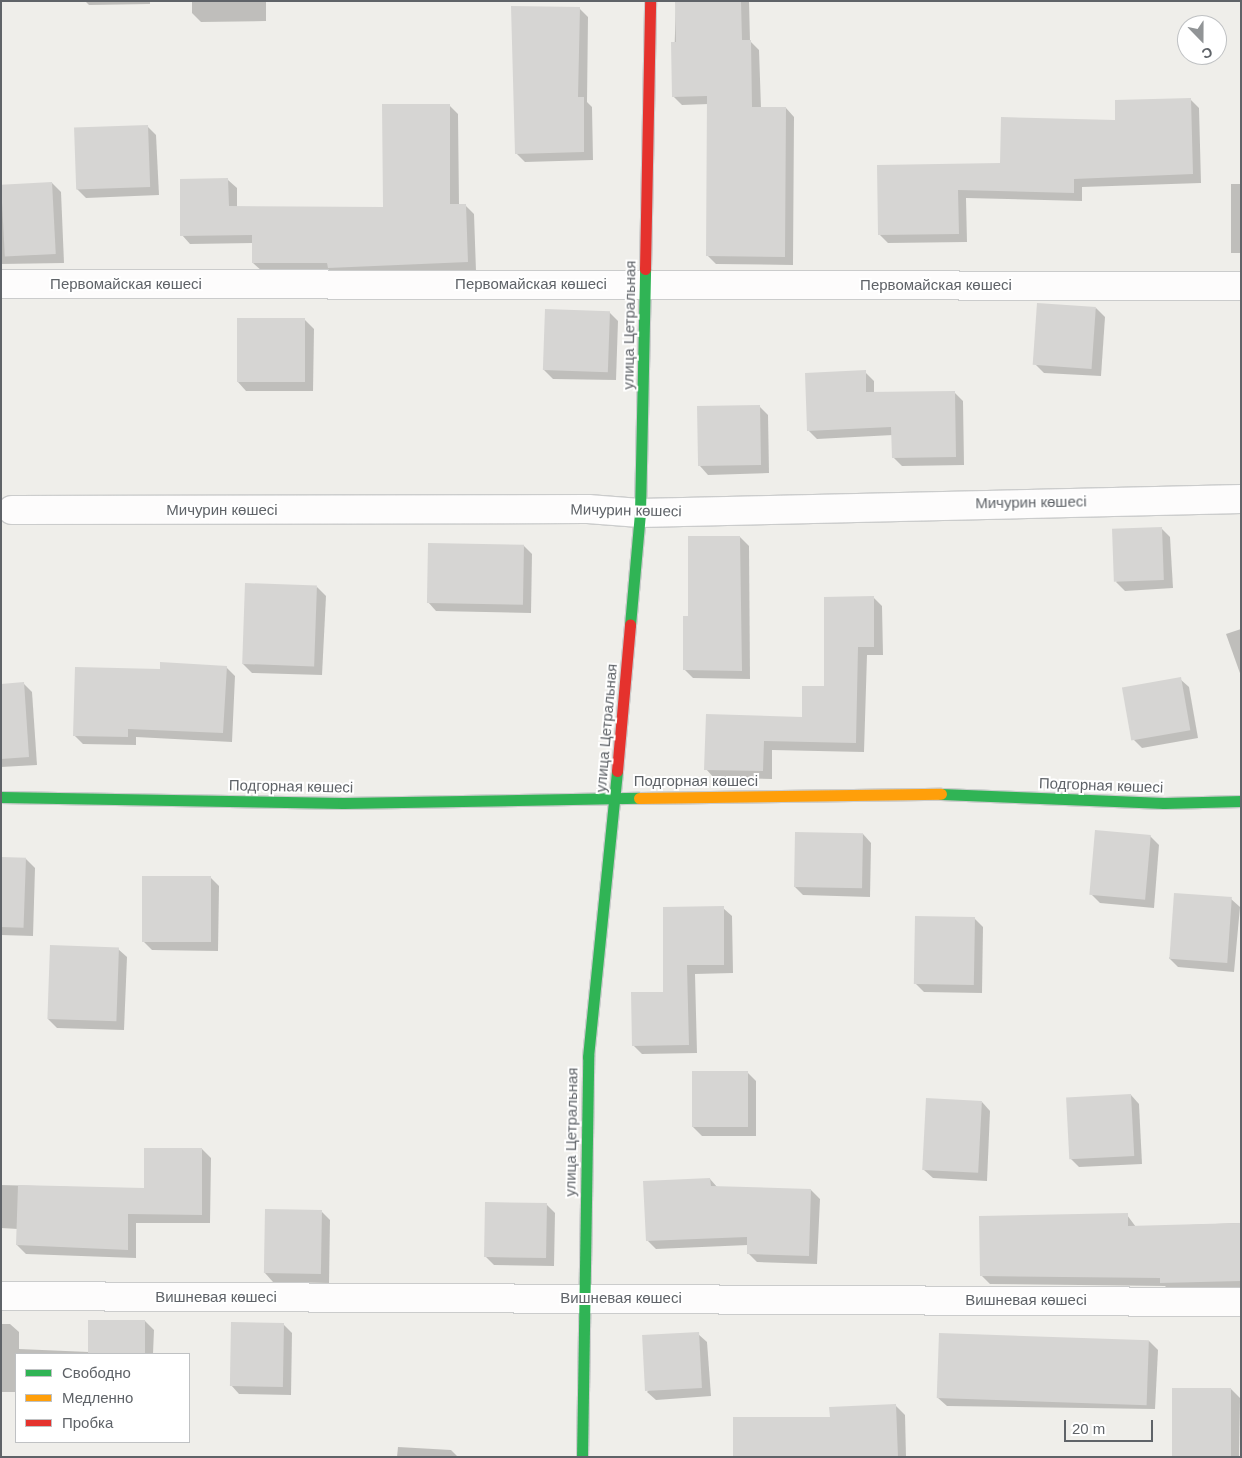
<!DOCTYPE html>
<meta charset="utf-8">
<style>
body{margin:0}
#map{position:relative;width:1242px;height:1458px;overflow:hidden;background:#efeeea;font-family:Arial,sans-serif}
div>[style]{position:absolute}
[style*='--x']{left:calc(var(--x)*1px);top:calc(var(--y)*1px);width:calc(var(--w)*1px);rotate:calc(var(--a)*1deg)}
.shadow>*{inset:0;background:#0003;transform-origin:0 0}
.building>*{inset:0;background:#d6d5d3;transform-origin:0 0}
.roads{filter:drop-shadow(1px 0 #cbcccc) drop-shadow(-1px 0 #cbcccc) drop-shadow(0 1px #cbcccc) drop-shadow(0 -1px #cbcccc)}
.street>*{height:28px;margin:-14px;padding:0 14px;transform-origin:14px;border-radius:14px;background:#fdfcfc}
.fast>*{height:11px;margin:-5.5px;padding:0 5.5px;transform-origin:5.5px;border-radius:5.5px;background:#30b455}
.slow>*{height:11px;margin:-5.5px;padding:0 5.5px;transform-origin:5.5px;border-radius:5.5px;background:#ff9f0a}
.jam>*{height:11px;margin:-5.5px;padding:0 5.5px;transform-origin:5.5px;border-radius:5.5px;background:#e5322d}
span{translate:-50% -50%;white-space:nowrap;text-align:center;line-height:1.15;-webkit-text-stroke:4px #fff;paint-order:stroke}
.street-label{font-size:15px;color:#5f6368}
.frame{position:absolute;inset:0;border:2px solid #5f6368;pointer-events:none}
.legend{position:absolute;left:15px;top:1353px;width:175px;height:90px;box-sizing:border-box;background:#fff;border:1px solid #bfc1c3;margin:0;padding:6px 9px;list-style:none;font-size:15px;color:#5f6368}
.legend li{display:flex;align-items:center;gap:10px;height:25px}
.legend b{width:25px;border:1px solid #bfc1c3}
.north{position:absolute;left:1177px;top:15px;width:50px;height:50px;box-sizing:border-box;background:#fff;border:1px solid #bfc1c3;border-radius:50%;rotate:158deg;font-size:14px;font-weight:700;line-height:20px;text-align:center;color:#5f6368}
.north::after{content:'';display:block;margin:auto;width:18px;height:22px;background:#919496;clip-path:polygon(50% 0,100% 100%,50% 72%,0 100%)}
.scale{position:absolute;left:1064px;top:1420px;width:89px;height:22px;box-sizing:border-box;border:2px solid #5f6368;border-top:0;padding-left:6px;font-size:15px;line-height:18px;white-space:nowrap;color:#5f6368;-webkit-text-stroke:4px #fff;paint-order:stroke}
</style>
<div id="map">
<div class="shadow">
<div style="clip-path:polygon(85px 1px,150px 1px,150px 4px,89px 5px)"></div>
<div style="clip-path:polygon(192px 1px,266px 1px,266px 21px,201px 22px,192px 13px)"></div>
<div style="clip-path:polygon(676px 1px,749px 1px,750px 41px,759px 50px,761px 108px,786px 108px,794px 117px,793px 265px,716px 264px,707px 255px,709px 104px,682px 105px,673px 96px)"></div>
<div style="clip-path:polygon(579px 8px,588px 17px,587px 102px,592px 107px,593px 160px,525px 162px,516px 153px)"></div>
<div style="clip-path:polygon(1190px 99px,1199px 108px,1201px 183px,1082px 187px,1082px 201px,966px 198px,967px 242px,888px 243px,879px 234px,1001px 164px,1117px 121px)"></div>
<div style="clip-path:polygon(449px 105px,458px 114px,459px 205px,465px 205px,474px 214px,476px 271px,338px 276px,262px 271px,253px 263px,254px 243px,190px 244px,182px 235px,228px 180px,237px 188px,237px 208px,384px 208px)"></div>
<div style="clip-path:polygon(148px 127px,156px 135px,159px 195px,86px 198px,77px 189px)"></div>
<div style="clip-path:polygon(52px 183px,61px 192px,64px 263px,1px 264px,1px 186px)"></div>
<div style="left:1231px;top:184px;width:10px;height:69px"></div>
<div style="clip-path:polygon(1096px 308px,1105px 317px,1101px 376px,1044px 373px,1035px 364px)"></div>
<div style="clip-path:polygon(609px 312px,618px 321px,616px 380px,553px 379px,544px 370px)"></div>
<div style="clip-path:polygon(305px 320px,314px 329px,313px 391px,246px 391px,238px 382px)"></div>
<div style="clip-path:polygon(865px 372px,874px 381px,874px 393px,954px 392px,963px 401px,964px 465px,902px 466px,893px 457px,893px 435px,817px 439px,808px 430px)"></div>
<div style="clip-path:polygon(759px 406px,768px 415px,769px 473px,708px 475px,700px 466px)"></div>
<div style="clip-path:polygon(1161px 528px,1170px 537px,1173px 588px,1125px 591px,1116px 582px)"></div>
<div style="clip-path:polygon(740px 537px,749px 546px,750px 679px,693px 678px,684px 669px,689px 617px)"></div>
<div style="clip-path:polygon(523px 545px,532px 554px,531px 613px,436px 611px,428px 602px)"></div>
<div style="clip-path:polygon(317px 587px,326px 596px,322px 675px,252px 673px,243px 664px)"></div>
<div style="clip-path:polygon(873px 597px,882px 606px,883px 655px,867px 655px,864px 752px,772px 750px,772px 779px,714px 778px,706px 769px,803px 718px,826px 688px)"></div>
<div style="clip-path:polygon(1241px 629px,1241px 676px,1226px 634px)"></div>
<div style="clip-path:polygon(226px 667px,235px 676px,232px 742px,136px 737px,136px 745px,83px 744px,74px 735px,161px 670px)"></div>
<div style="clip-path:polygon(1180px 679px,1189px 687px,1198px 738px,1142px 748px,1133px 739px)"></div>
<div style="clip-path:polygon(23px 683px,32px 692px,37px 765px,1px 767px,1px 685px)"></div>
<div style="clip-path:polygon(863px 834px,871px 843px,870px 897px,803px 895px,794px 886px)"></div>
<div style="clip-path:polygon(1150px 836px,1159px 845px,1154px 908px,1100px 903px,1091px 894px)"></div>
<div style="clip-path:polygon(1px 858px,26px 859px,35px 868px,33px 936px,1px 935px)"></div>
<div style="clip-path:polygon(210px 877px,219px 886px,218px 951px,152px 950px,143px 941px)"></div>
<div style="clip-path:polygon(1231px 899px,1240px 907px,1234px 972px,1178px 967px,1169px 958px)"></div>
<div style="clip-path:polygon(723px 908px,732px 916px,733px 973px,695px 974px,697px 1053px,642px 1054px,633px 1045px)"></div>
<div style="clip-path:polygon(974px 918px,983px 927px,982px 993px,924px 992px,915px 983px)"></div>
<div style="clip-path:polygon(118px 949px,127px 957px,124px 1030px,57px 1028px,48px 1019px)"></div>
<div style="clip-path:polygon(747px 1072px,756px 1081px,756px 1136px,702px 1136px,693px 1127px)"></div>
<div style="clip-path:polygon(1131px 1095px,1139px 1104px,1142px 1164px,1079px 1167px,1070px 1158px)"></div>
<div style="clip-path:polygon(982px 1102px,990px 1111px,987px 1181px,933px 1178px,924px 1170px)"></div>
<div style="clip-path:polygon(202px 1149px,211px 1158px,210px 1223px,136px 1223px,136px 1258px,26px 1254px,17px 1245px,18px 1229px,1px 1228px,1px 1185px,145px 1189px)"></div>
<div style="clip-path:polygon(710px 1179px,718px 1188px,811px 1190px,820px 1199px,817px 1264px,757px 1262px,748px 1253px,748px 1245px,656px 1249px,647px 1240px)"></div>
<div style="clip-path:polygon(546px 1204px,555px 1213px,554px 1266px,494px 1265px,485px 1256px)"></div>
<div style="clip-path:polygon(322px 1212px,330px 1220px,329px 1283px,273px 1282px,265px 1273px)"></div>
<div style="clip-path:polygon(1127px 1215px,1136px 1227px,1241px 1223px,1241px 1289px,1170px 1291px,1165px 1286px,990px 1284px,981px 1275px)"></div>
<div style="clip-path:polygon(145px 1321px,154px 1330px,153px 1354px,16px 1354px,16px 1392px,1px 1392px,1px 1324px,10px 1324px,19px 1332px,19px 1349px,89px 1352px)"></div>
<div style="clip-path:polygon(283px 1324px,292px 1333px,291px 1395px,239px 1394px,231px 1385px)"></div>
<div style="clip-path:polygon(698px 1334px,707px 1342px,711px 1396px,656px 1400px,647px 1392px)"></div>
<div style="clip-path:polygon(1149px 1341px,1158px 1350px,1155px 1409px,947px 1406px,938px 1398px)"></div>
<div style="clip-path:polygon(1231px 1389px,1240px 1398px,1239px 1457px,1175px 1457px)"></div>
<div style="clip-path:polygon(896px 1406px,905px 1415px,906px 1457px,734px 1457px,831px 1418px)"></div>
<div style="clip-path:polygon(398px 1447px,451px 1450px,458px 1457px,397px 1457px)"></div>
</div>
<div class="building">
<div style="clip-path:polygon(675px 1px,741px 1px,742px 40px,751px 40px,752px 107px,786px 107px,785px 257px,706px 256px,707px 96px,672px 97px,671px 42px,676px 42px)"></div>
<div style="clip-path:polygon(511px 6px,580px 7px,578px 97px,584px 97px,584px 152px,515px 154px)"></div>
<div style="clip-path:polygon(1191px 98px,1193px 174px,1074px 179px,1074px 193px,958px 190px,959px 234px,878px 235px,877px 165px,1000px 163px,1001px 117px,1115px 120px,1115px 100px)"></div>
<div style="clip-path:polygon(382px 104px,450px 104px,450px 204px,466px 204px,468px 262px,328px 268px,327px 263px,252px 263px,252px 235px,180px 236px,180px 179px,228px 178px,229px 206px,383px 207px)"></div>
<div style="left:148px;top:125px;width:62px;height:74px;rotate:88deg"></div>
<div style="left:52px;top:182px;width:72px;height:51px;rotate:87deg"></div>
<div style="left:1037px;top:303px;width:59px;height:62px;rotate:4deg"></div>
<div style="left:545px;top:309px;width:65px;height:61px;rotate:2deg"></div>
<div style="left:237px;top:318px;width:68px;height:64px"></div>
<div style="clip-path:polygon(866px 370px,866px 392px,955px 391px,956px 457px,892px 458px,891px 427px,807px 431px,805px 373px)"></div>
<div style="left:760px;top:405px;width:60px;height:63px;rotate:89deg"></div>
<div style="left:1162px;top:527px;width:53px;height:50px;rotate:88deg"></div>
<div style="clip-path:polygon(688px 536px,740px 536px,742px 671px,683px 670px,683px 616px,688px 616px)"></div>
<div style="left:428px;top:543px;width:96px;height:60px;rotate:1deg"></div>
<div style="left:245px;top:583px;width:72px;height:81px;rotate:2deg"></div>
<div style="clip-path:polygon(874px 596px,874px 647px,858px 647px,856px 743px,764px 741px,763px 771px,704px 770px,706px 714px,802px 717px,802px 686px,824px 686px,824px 597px)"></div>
<div style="clip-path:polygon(160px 662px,227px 666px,223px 733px,128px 729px,128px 737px,73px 736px,75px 667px,160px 669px)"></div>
<div style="left:1181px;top:677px;width:54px;height:60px;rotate:80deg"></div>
<div style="clip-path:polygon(24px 682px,29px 757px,1px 759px,1px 684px)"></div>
<div style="left:1095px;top:830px;width:56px;height:65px;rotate:5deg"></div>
<div style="left:795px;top:832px;width:68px;height:55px;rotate:1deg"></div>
<div style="left:1px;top:857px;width:25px;height:70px;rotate:2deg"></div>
<div style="left:142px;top:876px;width:69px;height:66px"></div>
<div style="left:1174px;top:893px;width:58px;height:66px;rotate:4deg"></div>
<div style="clip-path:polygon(724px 906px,724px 965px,687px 965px,689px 1045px,632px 1046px,631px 992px,663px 992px,663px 907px)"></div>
<div style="left:915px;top:916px;width:60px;height:68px;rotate:1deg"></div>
<div style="left:50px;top:945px;width:69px;height:74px;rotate:2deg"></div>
<div style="left:692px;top:1071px;width:56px;height:56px"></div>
<div style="left:1131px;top:1094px;width:62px;height:65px;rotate:87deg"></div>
<div style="left:926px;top:1098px;width:56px;height:72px;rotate:3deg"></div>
<div style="clip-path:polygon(144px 1148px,202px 1148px,202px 1215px,128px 1214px,128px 1250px,16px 1245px,18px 1185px,144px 1188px)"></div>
<div style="clip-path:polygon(710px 1178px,711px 1186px,811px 1189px,809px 1256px,747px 1254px,747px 1237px,646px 1241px,643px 1181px)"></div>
<div style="left:485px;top:1202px;width:62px;height:55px;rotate:1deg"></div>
<div style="left:265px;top:1209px;width:57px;height:64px;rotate:1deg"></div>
<div style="clip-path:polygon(1128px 1213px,1128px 1226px,1241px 1223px,1241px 1281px,1160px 1283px,1160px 1278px,980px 1276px,979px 1216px)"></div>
<div style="left:88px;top:1320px;width:57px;height:34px"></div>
<div style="left:231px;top:1322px;width:53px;height:64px;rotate:1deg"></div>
<div style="left:699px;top:1332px;width:56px;height:57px;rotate:87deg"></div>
<div style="left:939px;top:1333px;width:210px;height:65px;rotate:2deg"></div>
<div style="left:1172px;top:1388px;width:59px;height:68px"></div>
<div style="clip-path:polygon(896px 1404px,898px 1457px,733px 1457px,733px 1417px,830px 1417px,829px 1407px)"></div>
</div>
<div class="roads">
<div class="street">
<div style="--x:1;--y:284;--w:1240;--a:0.09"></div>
<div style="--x:12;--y:510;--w:576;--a:-0.1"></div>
<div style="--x:588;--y:509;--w:52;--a:4.4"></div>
<div style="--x:640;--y:513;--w:601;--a:-1.33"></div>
<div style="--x:1;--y:1296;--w:1240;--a:0.28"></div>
</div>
<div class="fast">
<div style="--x:630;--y:625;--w:112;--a:-84.9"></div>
<div style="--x:640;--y:513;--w:244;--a:-88.8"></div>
<div style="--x:941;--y:794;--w:223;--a:2.3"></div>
<div style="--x:1164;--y:803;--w:77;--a:-1.5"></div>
<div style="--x:1;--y:797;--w:342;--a:1"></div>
<div style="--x:343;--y:803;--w:296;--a:-1"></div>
<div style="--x:582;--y:1457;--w:400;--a:-89.1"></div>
<div style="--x:588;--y:1057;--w:287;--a:-84.2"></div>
</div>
<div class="slow">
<div style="--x:639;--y:798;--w:302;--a:-0.8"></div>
</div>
<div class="jam">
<div style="--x:645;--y:269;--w:268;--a:-88.9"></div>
<div style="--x:617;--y:771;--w:147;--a:-84.9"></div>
</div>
</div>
<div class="street-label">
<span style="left:126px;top:284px">Первомайская көшесі</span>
<span style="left:531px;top:284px">Первомайская көшесі</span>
<span style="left:936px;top:285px">Первомайская көшесі</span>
<span style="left:629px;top:325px;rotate:-89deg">улица Цетральная</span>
<span style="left:1031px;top:502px;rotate:-1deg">Мичурин көшесі</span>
<span style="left:222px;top:510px">Мичурин көшесі</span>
<span style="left:626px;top:510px;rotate:1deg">Мичурин көшесі</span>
<span style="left:606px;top:728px;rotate:-85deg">улица Цетральная</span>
<span style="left:696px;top:781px">Подгорная көшесі</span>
<span style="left:1101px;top:785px;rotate:2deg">Подгорная көшесі</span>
<span style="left:291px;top:786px;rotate:1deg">Подгорная көшесі</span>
<span style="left:571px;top:1132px;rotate:-89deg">улица Цетральная</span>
<span style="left:216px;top:1297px">Вишневая көшесі</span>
<span style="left:621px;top:1298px">Вишневая көшесі</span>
<span style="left:1026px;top:1300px">Вишневая көшесі</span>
</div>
<div class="frame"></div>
<ul class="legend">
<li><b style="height:6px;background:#30b455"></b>Свободно</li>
<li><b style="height:6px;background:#ff9f0a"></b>Медленно</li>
<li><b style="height:6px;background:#e5322d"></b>Пробка</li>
</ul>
<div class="north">С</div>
<div class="scale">20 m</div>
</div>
